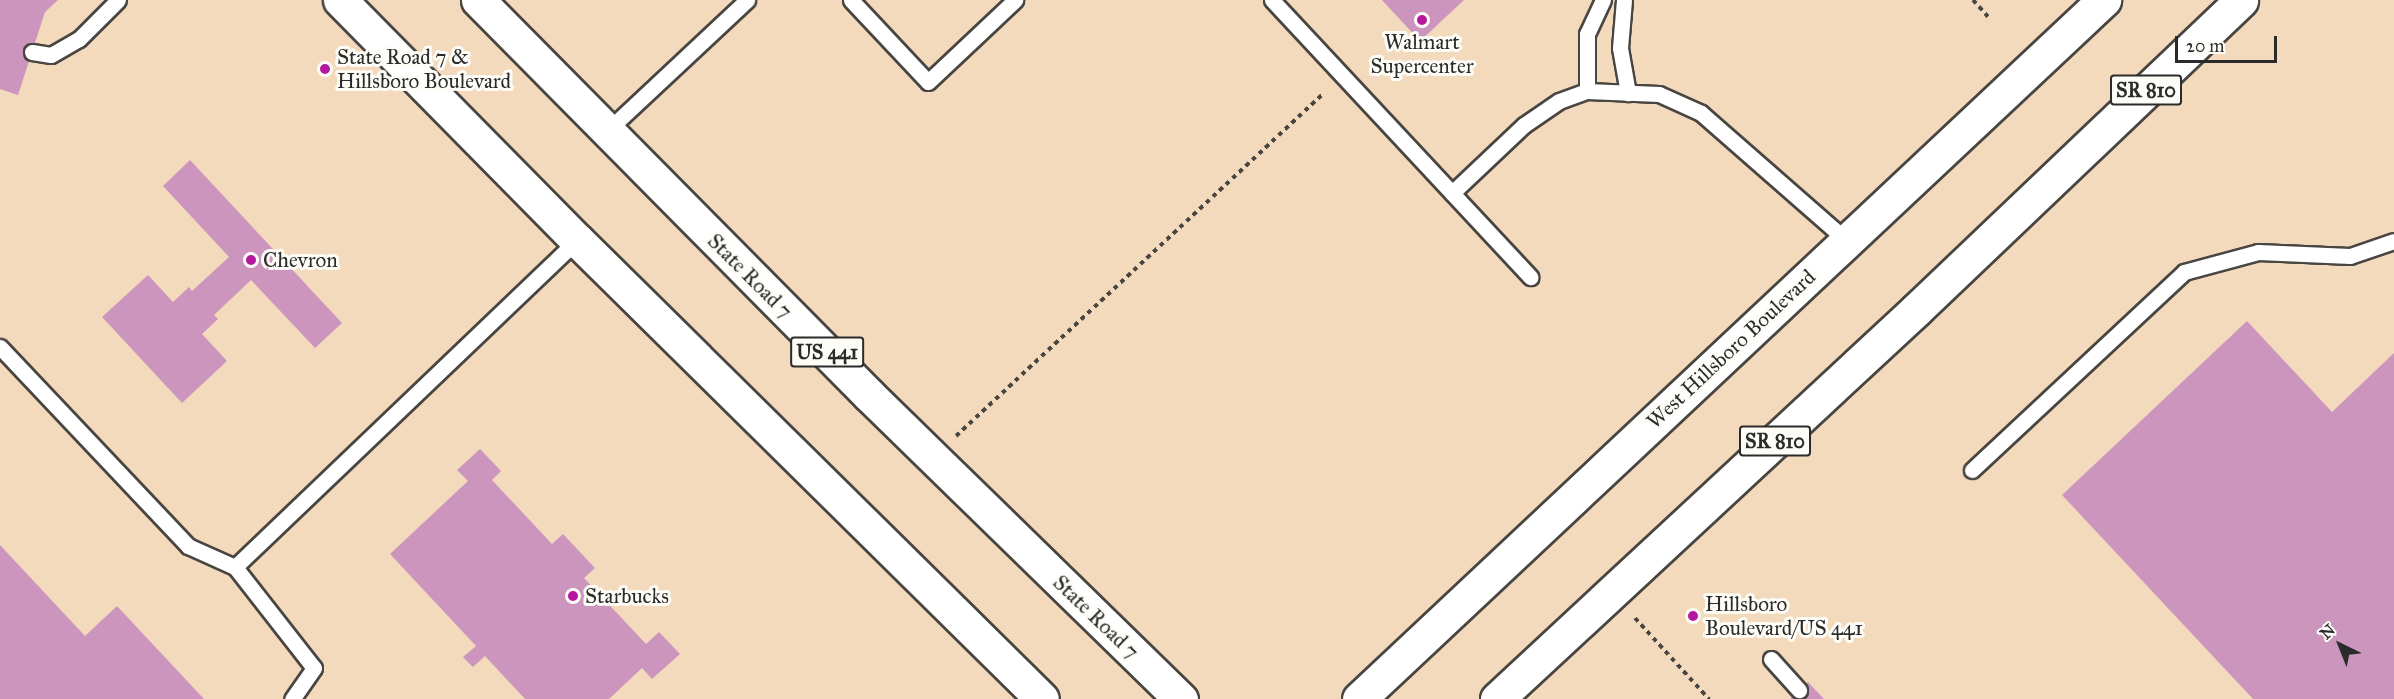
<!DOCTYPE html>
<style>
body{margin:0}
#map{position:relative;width:2394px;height:699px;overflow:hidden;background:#f3dabc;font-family:"IM FELL Great Primer",serif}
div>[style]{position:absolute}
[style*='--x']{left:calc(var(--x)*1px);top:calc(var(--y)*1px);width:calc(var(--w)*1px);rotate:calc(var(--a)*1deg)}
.building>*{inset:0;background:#cc95bd}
.path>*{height:4px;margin-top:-2px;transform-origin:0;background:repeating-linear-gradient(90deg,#494541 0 4.5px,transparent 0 9px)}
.roads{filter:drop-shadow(2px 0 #494541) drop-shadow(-2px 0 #494541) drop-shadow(0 2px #494541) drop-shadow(0 -2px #494541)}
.service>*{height:15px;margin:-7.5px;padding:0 7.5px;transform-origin:7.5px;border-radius:7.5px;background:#fff}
.primary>*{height:33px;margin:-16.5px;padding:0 16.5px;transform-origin:16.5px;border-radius:16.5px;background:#fff}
.dots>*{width:16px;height:16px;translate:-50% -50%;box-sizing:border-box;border:3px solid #fdfcf7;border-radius:50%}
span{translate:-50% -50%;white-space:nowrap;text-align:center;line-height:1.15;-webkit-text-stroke:6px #fdfcf7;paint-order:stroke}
.shield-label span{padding:2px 4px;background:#fdfcf7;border:2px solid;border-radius:4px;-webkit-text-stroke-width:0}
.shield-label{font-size:20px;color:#2b2b2b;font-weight:700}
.poi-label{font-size:21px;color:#2b2b2b}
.left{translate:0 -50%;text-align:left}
.street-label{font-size:21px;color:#2b2b2b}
.north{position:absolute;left:2310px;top:615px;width:60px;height:60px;-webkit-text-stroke:4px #fdfcf7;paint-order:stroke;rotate:317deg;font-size:16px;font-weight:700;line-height:24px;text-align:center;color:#2b2b2b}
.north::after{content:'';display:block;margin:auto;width:21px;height:27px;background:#2b2b2b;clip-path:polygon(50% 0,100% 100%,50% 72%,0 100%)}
.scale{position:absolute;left:2175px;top:36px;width:102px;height:27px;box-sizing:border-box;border:3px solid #2b2b2b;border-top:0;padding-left:8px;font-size:18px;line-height:21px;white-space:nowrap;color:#2b2b2b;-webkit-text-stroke:4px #fdfcf7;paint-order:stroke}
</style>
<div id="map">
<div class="building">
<div style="clip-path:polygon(0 0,58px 0,45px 12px,18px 95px,0 89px)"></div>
<div style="clip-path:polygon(1382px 0,1464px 0,1420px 41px)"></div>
<div style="clip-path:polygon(190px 160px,342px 323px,315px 348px,251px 280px,214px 315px,218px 319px,202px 334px,227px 361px,182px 403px,102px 317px,148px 275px,173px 302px,189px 287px,192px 291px,229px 257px,163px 186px)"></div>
<div style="clip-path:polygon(2247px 321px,2332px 412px,2394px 353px,2394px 699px,2253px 699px,2062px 495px)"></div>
<div style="clip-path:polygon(480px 449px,501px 471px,492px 480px,552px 544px,563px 534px,595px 568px,584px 578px,646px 644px,659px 632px,680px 654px,652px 679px,642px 668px,609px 699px,525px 699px,485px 656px,473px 667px,463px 657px,476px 646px,390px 554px,468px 481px,457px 470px)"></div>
<div style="clip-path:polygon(0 545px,85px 636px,117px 606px,204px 699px,0 699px)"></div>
<div style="clip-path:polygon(1808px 682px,1824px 699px,1790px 699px)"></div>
</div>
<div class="path">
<div style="--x:1973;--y:0;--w:25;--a:48"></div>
<div style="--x:956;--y:436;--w:503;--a:-42.99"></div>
<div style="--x:1635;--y:618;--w:110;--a:47.6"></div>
</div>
<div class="roads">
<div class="service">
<div style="--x:851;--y:0;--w:112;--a:46.8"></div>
<div style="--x:928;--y:82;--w:120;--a:-43.3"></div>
<div style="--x:1272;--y:0;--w:379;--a:47"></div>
<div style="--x:1624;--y:0;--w:48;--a:94.8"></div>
<div style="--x:1620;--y:48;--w:46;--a:79.9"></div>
<div style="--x:32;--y:52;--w:19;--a:9"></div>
<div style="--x:51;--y:55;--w:32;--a:-30"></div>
<div style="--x:79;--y:39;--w:55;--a:-45"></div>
<div style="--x:1587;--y:91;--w:57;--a:-90"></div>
<div style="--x:1587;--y:34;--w:38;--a:-65"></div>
<div style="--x:607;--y:131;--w:192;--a:-43.1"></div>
<div style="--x:1452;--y:193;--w:99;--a:-43.4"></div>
<div style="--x:1524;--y:125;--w:42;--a:-34.4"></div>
<div style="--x:1559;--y:101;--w:30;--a:-20"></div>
<div style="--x:1587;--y:91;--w:72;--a:2.4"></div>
<div style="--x:1659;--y:94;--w:46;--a:24.3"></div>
<div style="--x:1701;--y:113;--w:193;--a:41.2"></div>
<div style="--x:0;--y:347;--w:274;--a:46.6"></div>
<div style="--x:188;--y:546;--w:51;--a:24.1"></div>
<div style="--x:235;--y:567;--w:128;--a:52"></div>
<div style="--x:314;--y:668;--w:38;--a:125"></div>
<div style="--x:1972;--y:470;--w:290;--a:-43"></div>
<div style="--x:2184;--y:272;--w:77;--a:-15.1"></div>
<div style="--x:2258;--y:252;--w:92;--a:2.5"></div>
<div style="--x:2350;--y:256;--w:46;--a:-18.8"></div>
<div style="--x:235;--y:567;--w:473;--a:-43.7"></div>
<div style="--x:1771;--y:659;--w:42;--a:47.9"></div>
</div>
<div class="primary">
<div style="--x:340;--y:0;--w:337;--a:45.4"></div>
<div style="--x:577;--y:240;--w:653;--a:44.63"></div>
<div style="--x:478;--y:0;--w:556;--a:45.29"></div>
<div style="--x:869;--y:395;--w:436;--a:44.3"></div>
<div style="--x:1359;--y:699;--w:1022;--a:-43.18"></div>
<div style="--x:1497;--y:699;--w:572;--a:-42.87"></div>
<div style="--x:1916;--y:310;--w:449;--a:-43.6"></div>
</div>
</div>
<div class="dots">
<div style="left:1422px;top:20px;background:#b5179e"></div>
<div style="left:325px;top:69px;background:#b5179e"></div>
<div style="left:251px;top:260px;background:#b5179e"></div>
<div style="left:573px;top:596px;background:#b5179e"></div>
<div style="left:1693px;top:616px;background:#b5179e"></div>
</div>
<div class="shield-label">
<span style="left:2146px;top:90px">SR 810</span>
<span style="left:827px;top:352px">US 441</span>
<span style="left:1775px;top:441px">SR 810</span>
</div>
<div class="poi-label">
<span style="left:1422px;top:54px">Walmart<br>Supercenter</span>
<span class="left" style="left:337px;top:69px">State Road 7 &amp;<br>Hillsboro Boulevard</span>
<span class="left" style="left:263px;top:260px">Chevron</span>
<span class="left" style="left:585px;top:596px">Starbucks</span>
<span class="left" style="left:1705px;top:616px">Hillsboro<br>Boulevard/US 441</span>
</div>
<div class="street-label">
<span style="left:750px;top:276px;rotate:45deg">State Road 7</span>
<span style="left:1731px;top:349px;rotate:-43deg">West Hillsboro Boulevard</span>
<span style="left:1096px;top:617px;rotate:44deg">State Road 7</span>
</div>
<div class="north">N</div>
<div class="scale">20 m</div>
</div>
